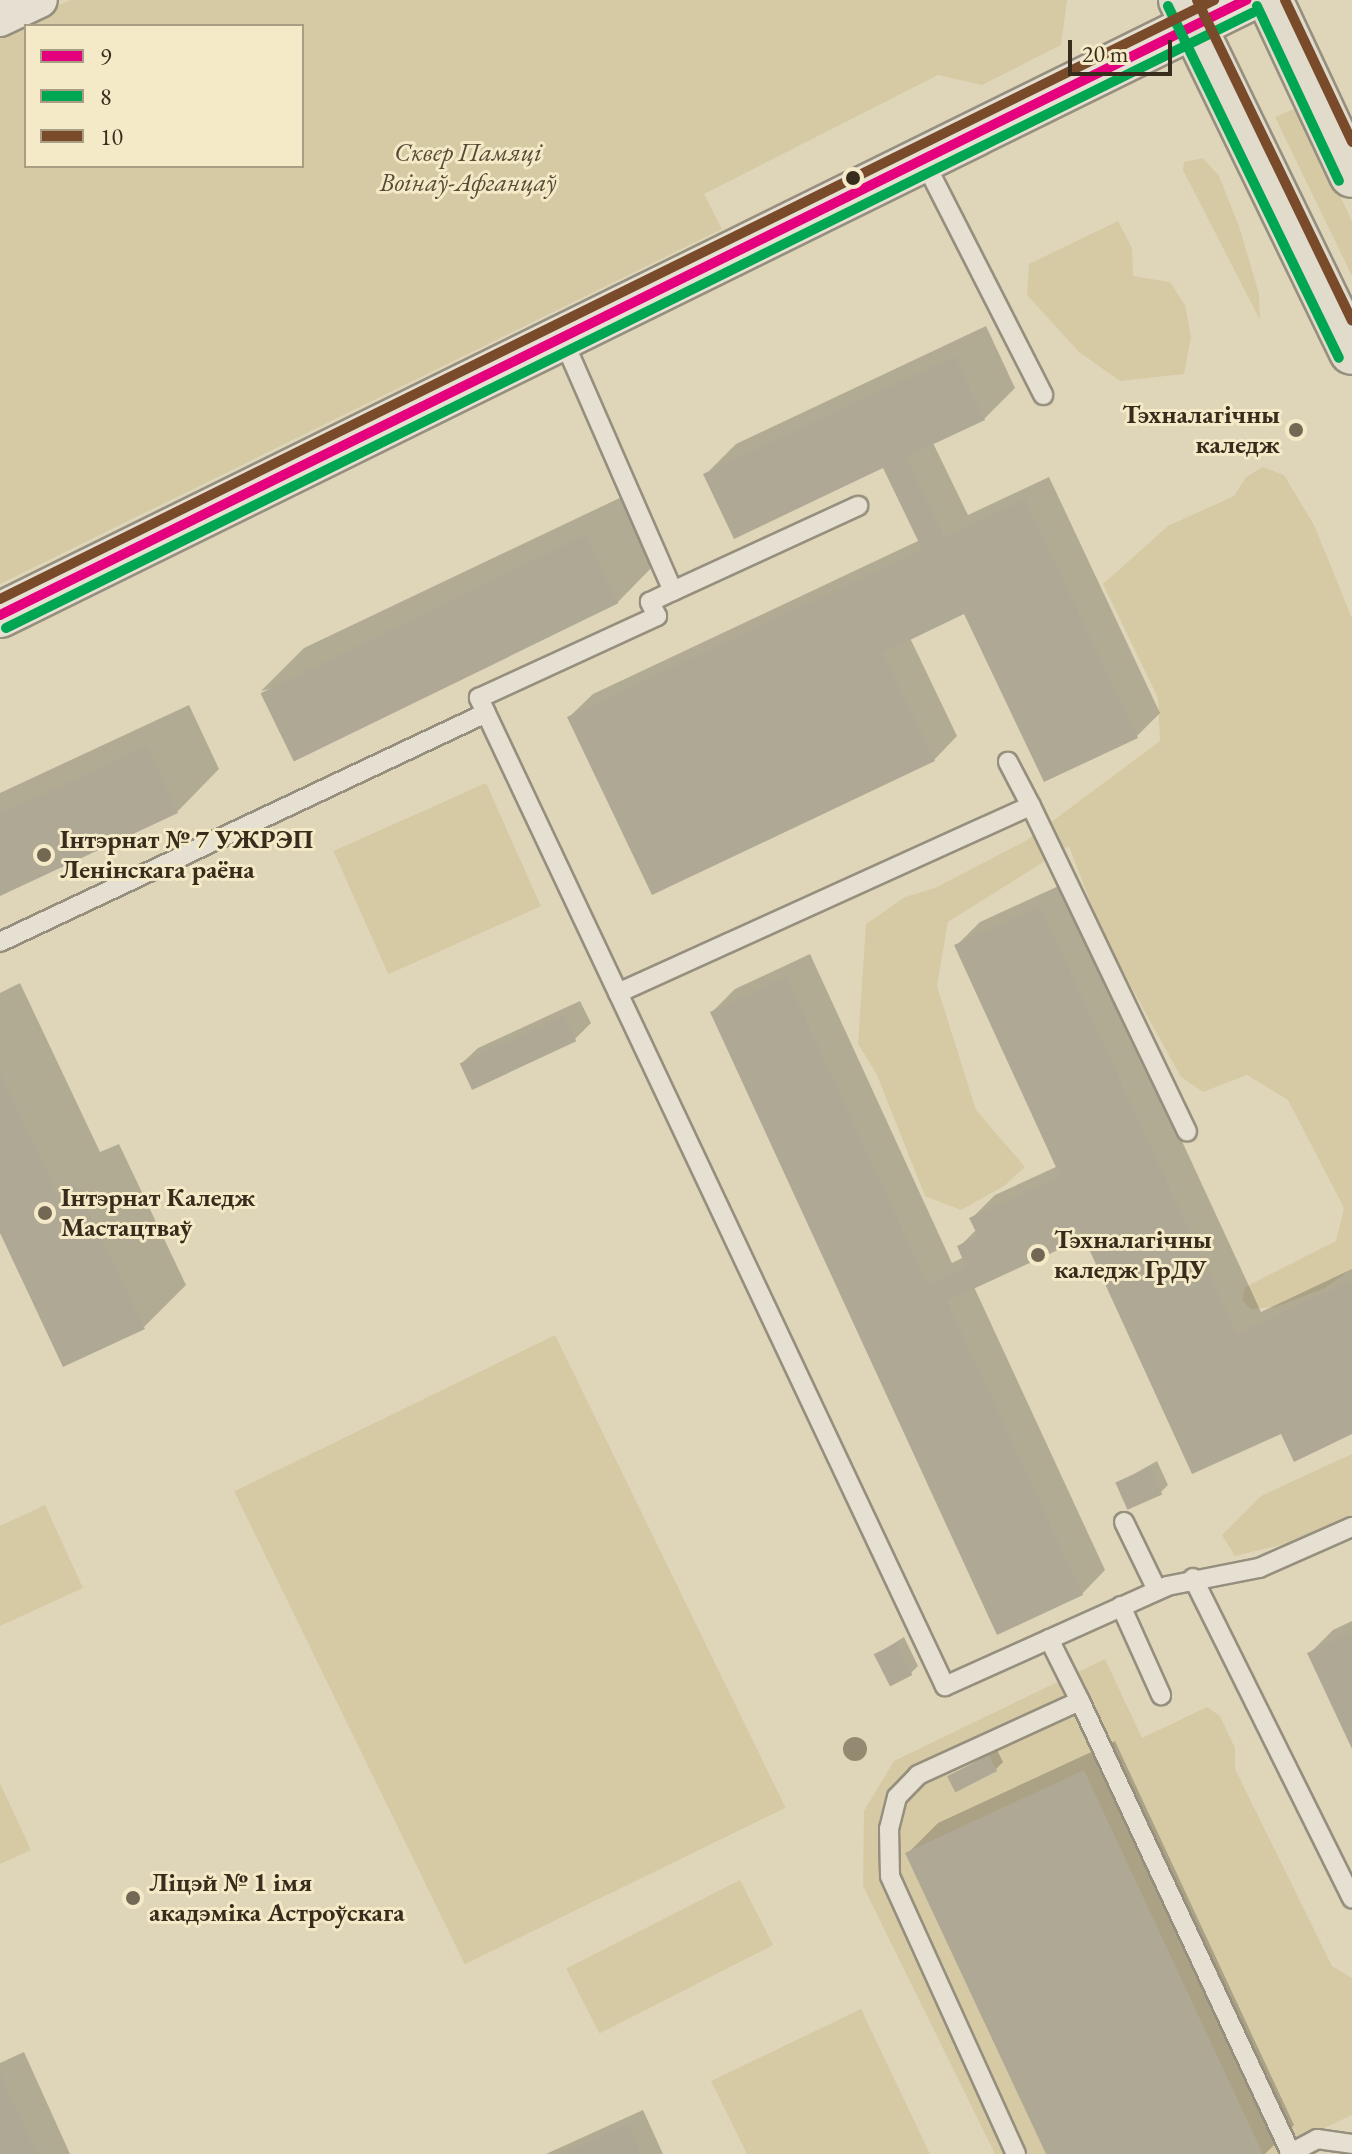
<!DOCTYPE html>
<meta charset="utf-8">
<style>
body{margin:0}
#map{position:relative;width:1352px;height:2154px;overflow:hidden;background:#dfd6ba;font-family:"EB Garamond",serif}
div>[style]{position:absolute}
[style*='--x']{left:calc(var(--x)*1px);top:calc(var(--y)*1px);width:calc(var(--w)*1px);rotate:calc(var(--a)*1deg)}
.green>*{inset:0;background:#d6caa5;transform-origin:0 0}
.shadow>*{inset:0;background:#0003}
.building>*{inset:0;background:#afa895;transform-origin:0 0}
.roads{filter:drop-shadow(2px 0 #968f7e) drop-shadow(-2px 0 #968f7e) drop-shadow(0 2px #968f7e) drop-shadow(0 -2px #968f7e)}
.lane>*{height:18px;margin:-9px;padding:0 9px;transform-origin:9px;border-radius:9px;background:#e5e0d2}
.street>*{height:34px;margin:-17px;padding:0 17px;transform-origin:17px;border-radius:17px;background:#e5e0d2}
.secondary>*{height:44px;margin:-22px;padding:0 22px;transform-origin:22px;border-radius:22px;background:#e5e0d2}
.primary>*{height:44px;margin:-22px;padding:0 22px;transform-origin:22px;border-radius:22px;background:#e0dbcb}
.bus-1>*{height:10px;margin:-5px;padding:0 5px;transform-origin:5px;border-radius:5px;background:#e5007d}
.bus-2>*{height:10px;margin:-5px;padding:0 5px;transform-origin:5px;border-radius:5px;background:#00a651}
.bus-3>*{height:10px;margin:-5px;padding:0 5px;transform-origin:5px;border-radius:5px;background:#7a4b2a}
.trees>*{width:24px;height:24px;margin:-12px;border-radius:50%;background:#948971}
.dots>*{width:22px;height:22px;translate:-50% -50%;box-sizing:border-box;border:4px solid #f4eac8;border-radius:50%}
span{translate:-50% -50%;white-space:nowrap;text-align:center;line-height:1.15;-webkit-text-stroke:6px #f4eac8;paint-order:stroke}
.park-label{font-size:26px;color:#564a35;font-style:italic}
.poi-label{font-size:26px;color:#382c1d;font-weight:700}
.right{translate:-100% -50%;text-align:right}
.left{translate:0 -50%;text-align:left}
.legend{position:absolute;left:24px;top:24px;width:280px;height:144px;box-sizing:border-box;background:#f4eac8;border:2px solid #a99e84;margin:0;padding:10px 14px;list-style:none;font-size:24px;color:#382c1d}
.legend li{display:flex;align-items:center;gap:16px;height:40px}
.legend b{width:40px;border:2px solid #a99e84}
.scale{position:absolute;left:1068px;top:40px;width:104px;height:36px;box-sizing:border-box;border:4px solid #382c1d;border-top:0;padding-left:10px;font-size:24px;line-height:28px;white-space:nowrap;color:#382c1d;-webkit-text-stroke:6px #f4eac8;paint-order:stroke}
</style>
<div id="map">
<div class="green">
<div style="clip-path:polygon(evenodd,70px 0,1067px 0,1061px 45px,982px 85px,938px 75px,704px 194px,722px 229px,0 584px,0 32px,70px 0,26px 26px,302px 26px,302px 166px,26px 166px,26px 26px)"></div>
<div style="clip-path:polygon(1298px 107px,1352px 221px,1352px 276px,1275px 117px)"></div>
<div style="clip-path:polygon(1203px 158px,1219px 176px,1239px 226px,1259px 294px,1260px 320px,1183px 170px,1184px 162px)"></div>
<div style="clip-path:polygon(1118px 221px,1132px 248px,1133px 276px,1170px 282px,1185px 305px,1191px 337px,1184px 374px,1120px 381px,1079px 352px,1027px 295px,1029px 264px)"></div>
<div style="clip-path:polygon(1263px 467px,1284px 475px,1314px 525px,1352px 618px,1352px 1269px,1325px 1288px,1276px 1307px,1251px 1309px,1242px 1300px,1245px 1287px,1336px 1241px,1344px 1208px,1288px 1100px,1247px 1075px,1203px 1092px,1181px 1077px,1103px 936px,1069px 846px,948px 922px,937px 986px,976px 1110px,1025px 1167px,1004px 1186px,961px 1210px,925px 1196px,877px 1075px,858px 1044px,866px 924px,905px 897px,935px 888px,1027px 840px,1160px 741px,1158px 698px,1103px 584px,1168px 526px,1234px 496px,1246px 477px)"></div>
<div style="left:486px;top:783px;width:135px;height:167px;rotate:66deg"></div>
<div style="left:555px;top:1335px;width:526px;height:357px;rotate:64deg"></div>
<div style="clip-path:polygon(1352px 1454px,1352px 1514px,1304px 1539px,1235px 1556px,1222px 1535px,1261px 1496px)"></div>
<div style="clip-path:polygon(45px 1505px,83px 1588px,0 1626px,0 1526px)"></div>
<div style="clip-path:polygon(1105px 1659px,1142px 1738px,1207px 1707px,1220px 1716px,1235px 1748px,1235px 1769px,1332px 1966px,1352px 1978px,1352px 2115px,1318px 2131px,1313px 2154px,995px 2154px,863px 1886px,864px 1811px,894px 1761px)"></div>
<div style="clip-path:polygon(0 1783px,31px 1850px,0 1864px)"></div>
<div style="left:740px;top:1880px;width:73px;height:195px;rotate:63deg"></div>
<div style="clip-path:polygon(861px 2009px,930px 2154px,747px 2154px,711px 2081px)"></div>
</div>
<div class="shadow">
<div style="clip-path:polygon(986px 326px,1015px 388px,984px 419px,933px 443px,968px 515px,1049px 477px,1160px 713px,1137px 736px,965px 611px,910px 638px,957px 736px,934px 760px,569px 717px,593px 694px,920px 540px,885px 466px,706px 474px,736px 444px)"></div>
<div style="clip-path:polygon(628px 494px,659px 560px,617px 603px,261px 691px,304px 648px)"></div>
<div style="clip-path:polygon(189px 705px,219px 769px,177px 812px,0 893px,0 793px)"></div>
<div style="clip-path:polygon(1063px 884px,1261px 1312px,1352px 1269px,1352px 1432px,1282px 1431px,1085px 1236px,974px 1287px,1105px 1570px,1082px 1594px,712px 1012px,735px 989px,810px 954px,952px 1263px,964px 1257px,959px 1247px,977px 1229px,972px 1218px,995px 1195px,1058px 1166px,957px 945px,980px 922px)"></div>
<div style="clip-path:polygon(20px 983px,100px 1152px,119px 1144px,186px 1285px,144px 1327px,0 1228px,0 993px)"></div>
<div style="clip-path:polygon(580px 1001px,591px 1023px,575px 1039px,462px 1063px,478px 1048px)"></div>
<div style="clip-path:polygon(1157px 1461px,1168px 1485px,1161px 1492px,1118px 1483px)"></div>
<div style="clip-path:polygon(1352px 1621px,1352px 1744px,1309px 1654px,1333px 1630px)"></div>
<div style="clip-path:polygon(904px 1637px,918px 1666px,911px 1673px,877px 1654px)"></div>
<div style="clip-path:polygon(1115px 1741px,1294px 2125px,1265px 2154px,1048px 2154px,908px 1853px,938px 1823px)"></div>
<div style="clip-path:polygon(997px 1750px,1003px 1762px,996px 1769px,950px 1777px)"></div>
<div style="clip-path:polygon(24px 2052px,70px 2154px,0 2154px,0 2063px)"></div>
<div style="clip-path:polygon(643px 2110px,663px 2154px,546px 2154px)"></div>
</div>
<div class="building">
<div style="clip-path:polygon(955px 356px,985px 420px,906px 457px,944px 537px,1025px 499px,1138px 738px,1044px 782px,964px 614px,883px 653px,935px 761px,652px 895px,567px 717px,922px 549px,883px 468px,734px 539px,703px 474px)"></div>
<div style="left:585px;top:535px;width:76px;height:361px;rotate:64deg"></div>
<div style="clip-path:polygon(147px 746px,178px 813px,0 896px,0 814px)"></div>
<div style="clip-path:polygon(1040px 906px,1237px 1334px,1352px 1280px,1352px 1434px,1294px 1462px,1281px 1434px,1192px 1474px,1084px 1238px,947px 1301px,1083px 1595px,997px 1635px,710px 1012px,786px 976px,928px 1285px,966px 1267px,957px 1246px,978px 1236px,969px 1218px,1060px 1176px,954px 945px)"></div>
<div style="left:564px;top:1015px;width:29px;height:115px;rotate:65deg"></div>
<div style="clip-path:polygon(0 1073px,57px 1193px,76px 1185px,145px 1329px,63px 1367px,0 1233px)"></div>
<div style="left:1150px;top:1467px;width:30px;height:38px;rotate:66deg"></div>
<div style="clip-path:polygon(1352px 1632px,1352px 1749px,1307px 1653px)"></div>
<div style="left:896px;top:1643px;width:36px;height:25px;rotate:63deg"></div>
<div style="left:989px;top:1755px;width:18px;height:47px;rotate:63deg"></div>
<div style="clip-path:polygon(1084px 1770px,1263px 2154px,1046px 2154px,905px 1853px)"></div>
<div style="clip-path:polygon(0 2073px,37px 2154px,0 2154px)"></div>
<div style="clip-path:polygon(628px 2124px,641px 2154px,562px 2154px)"></div>
</div>
<div class="roads">
<div class="lane">
<div style="--x:923;--y:159;--w:265;--a:63"></div>
<div style="--x:562;--y:337;--w:277;--a:66.4"></div>
<div style="--x:673;--y:591;--w:204;--a:-24.7"></div>
<div style="--x:486;--y:713;--w:17;--a:-115"></div>
<div style="--x:479;--y:698;--w:196;--a:-24.7"></div>
<div style="--x:657;--y:616;--w:16;--a:-117"></div>
<div style="--x:650;--y:602;--w:25;--a:-26"></div>
<div style="--x:1031;--y:806;--w:361;--a:64.4"></div>
<div style="--x:0;--y:942;--w:537;--a:-25.23"></div>
<div style="--x:486;--y:713;--w:1076;--a:64.75"></div>
<div style="--x:945;--y:1686;--w:243;--a:-24.2"></div>
<div style="--x:1167;--y:1586;--w:94;--a:-11.1"></div>
<div style="--x:1259;--y:1568;--w:102;--a:-23.8"></div>
<div style="--x:618;--y:993;--w:453;--a:-24.4"></div>
<div style="--x:1031;--y:806;--w:50;--a:-117.6"></div>
<div style="--x:1124;--y:1522;--w:76;--a:64.1"></div>
<div style="--x:1193;--y:1578;--w:358;--a:63.6"></div>
<div style="--x:1121;--y:1606;--w:98;--a:65.8"></div>
<div style="--x:1049;--y:1639;--w:69;--a:63.4"></div>
<div style="--x:1016;--y:2154;--w:305;--a:-114.4"></div>
<div style="--x:890;--y:1876;--w:47;--a:-91.2"></div>
<div style="--x:889;--y:1829;--w:33;--a:-76"></div>
<div style="--x:897;--y:1797;--w:30;--a:-46"></div>
<div style="--x:918;--y:1775;--w:178;--a:-24.6"></div>
<div style="--x:1080;--y:1701;--w:497;--a:65"></div>
<div style="--x:1289;--y:2154;--w:32;--a:-28"></div>
<div style="--x:1317;--y:2139;--w:35;--a:8"></div>
</div>
<div class="street">
<div style="--x:0;--y:19;--w:44;--a:-25.4"></div>
</div>
<div class="secondary">
<div style="--x:0;--y:615;--w:1390;--a:-26.27"></div>
</div>
<div class="primary">
<div style="--x:1181;--y:0;--w:391;--a:64.1"></div>
<div style="--x:1270;--y:0;--w:193;--a:64.9"></div>
</div>
</div>
<div class="bus-1">
<div style="--x:0;--y:615;--w:1390;--a:-26.27"></div>
</div>
<div class="bus-2">
<div style="--x:1168;--y:6;--w:391;--a:64.1"></div>
<div style="--x:1257;--y:6;--w:193;--a:64.9"></div>
<div style="--x:6;--y:628;--w:1390;--a:-26.27"></div>
</div>
<div class="bus-3">
<div style="--x:1197;--y:0;--w:356;--a:64.2"></div>
<div style="--x:1285;--y:0;--w:157;--a:64.7"></div>
<div style="--x:0;--y:599;--w:1354;--a:-26.26"></div>
</div>
<div class="trees">
<div style="left:855px;top:1749px"></div>
</div>
<div class="dots">
<div style="left:853px;top:178px;background:#382c1d"></div>
<div style="left:1296px;top:430px;background:#726854"></div>
<div style="left:44px;top:855px;background:#726854"></div>
<div style="left:45px;top:1213px;background:#726854"></div>
<div style="left:1038px;top:1255px;background:#726854"></div>
<div style="left:133px;top:1898px;background:#726854"></div>
</div>
<div class="park-label">
<span style="left:468px;top:168px">Сквер Памяці<br>Воінаў-Афганцаў</span>
</div>
<div class="poi-label">
<span class="right" style="left:1280px;top:430px">Тэхналагічны<br>каледж</span>
<span class="left" style="left:60px;top:855px">Інтэрнат № 7 УЖРЭП<br>Ленінскага раёна</span>
<span class="left" style="left:61px;top:1213px">Інтэрнат Каледж<br>Мастацтваў</span>
<span class="left" style="left:1054px;top:1255px">Тэхналагічны<br>каледж ГрДУ</span>
<span class="left" style="left:149px;top:1898px">Ліцэй № 1 імя<br>акадэміка Астроўскага</span>
</div>
<ul class="legend">
<li><b style="height:10px;background:#e5007d"></b>9</li>
<li><b style="height:10px;background:#00a651"></b>8</li>
<li><b style="height:10px;background:#7a4b2a"></b>10</li>
</ul>
<div class="scale">20 m</div>
</div>
